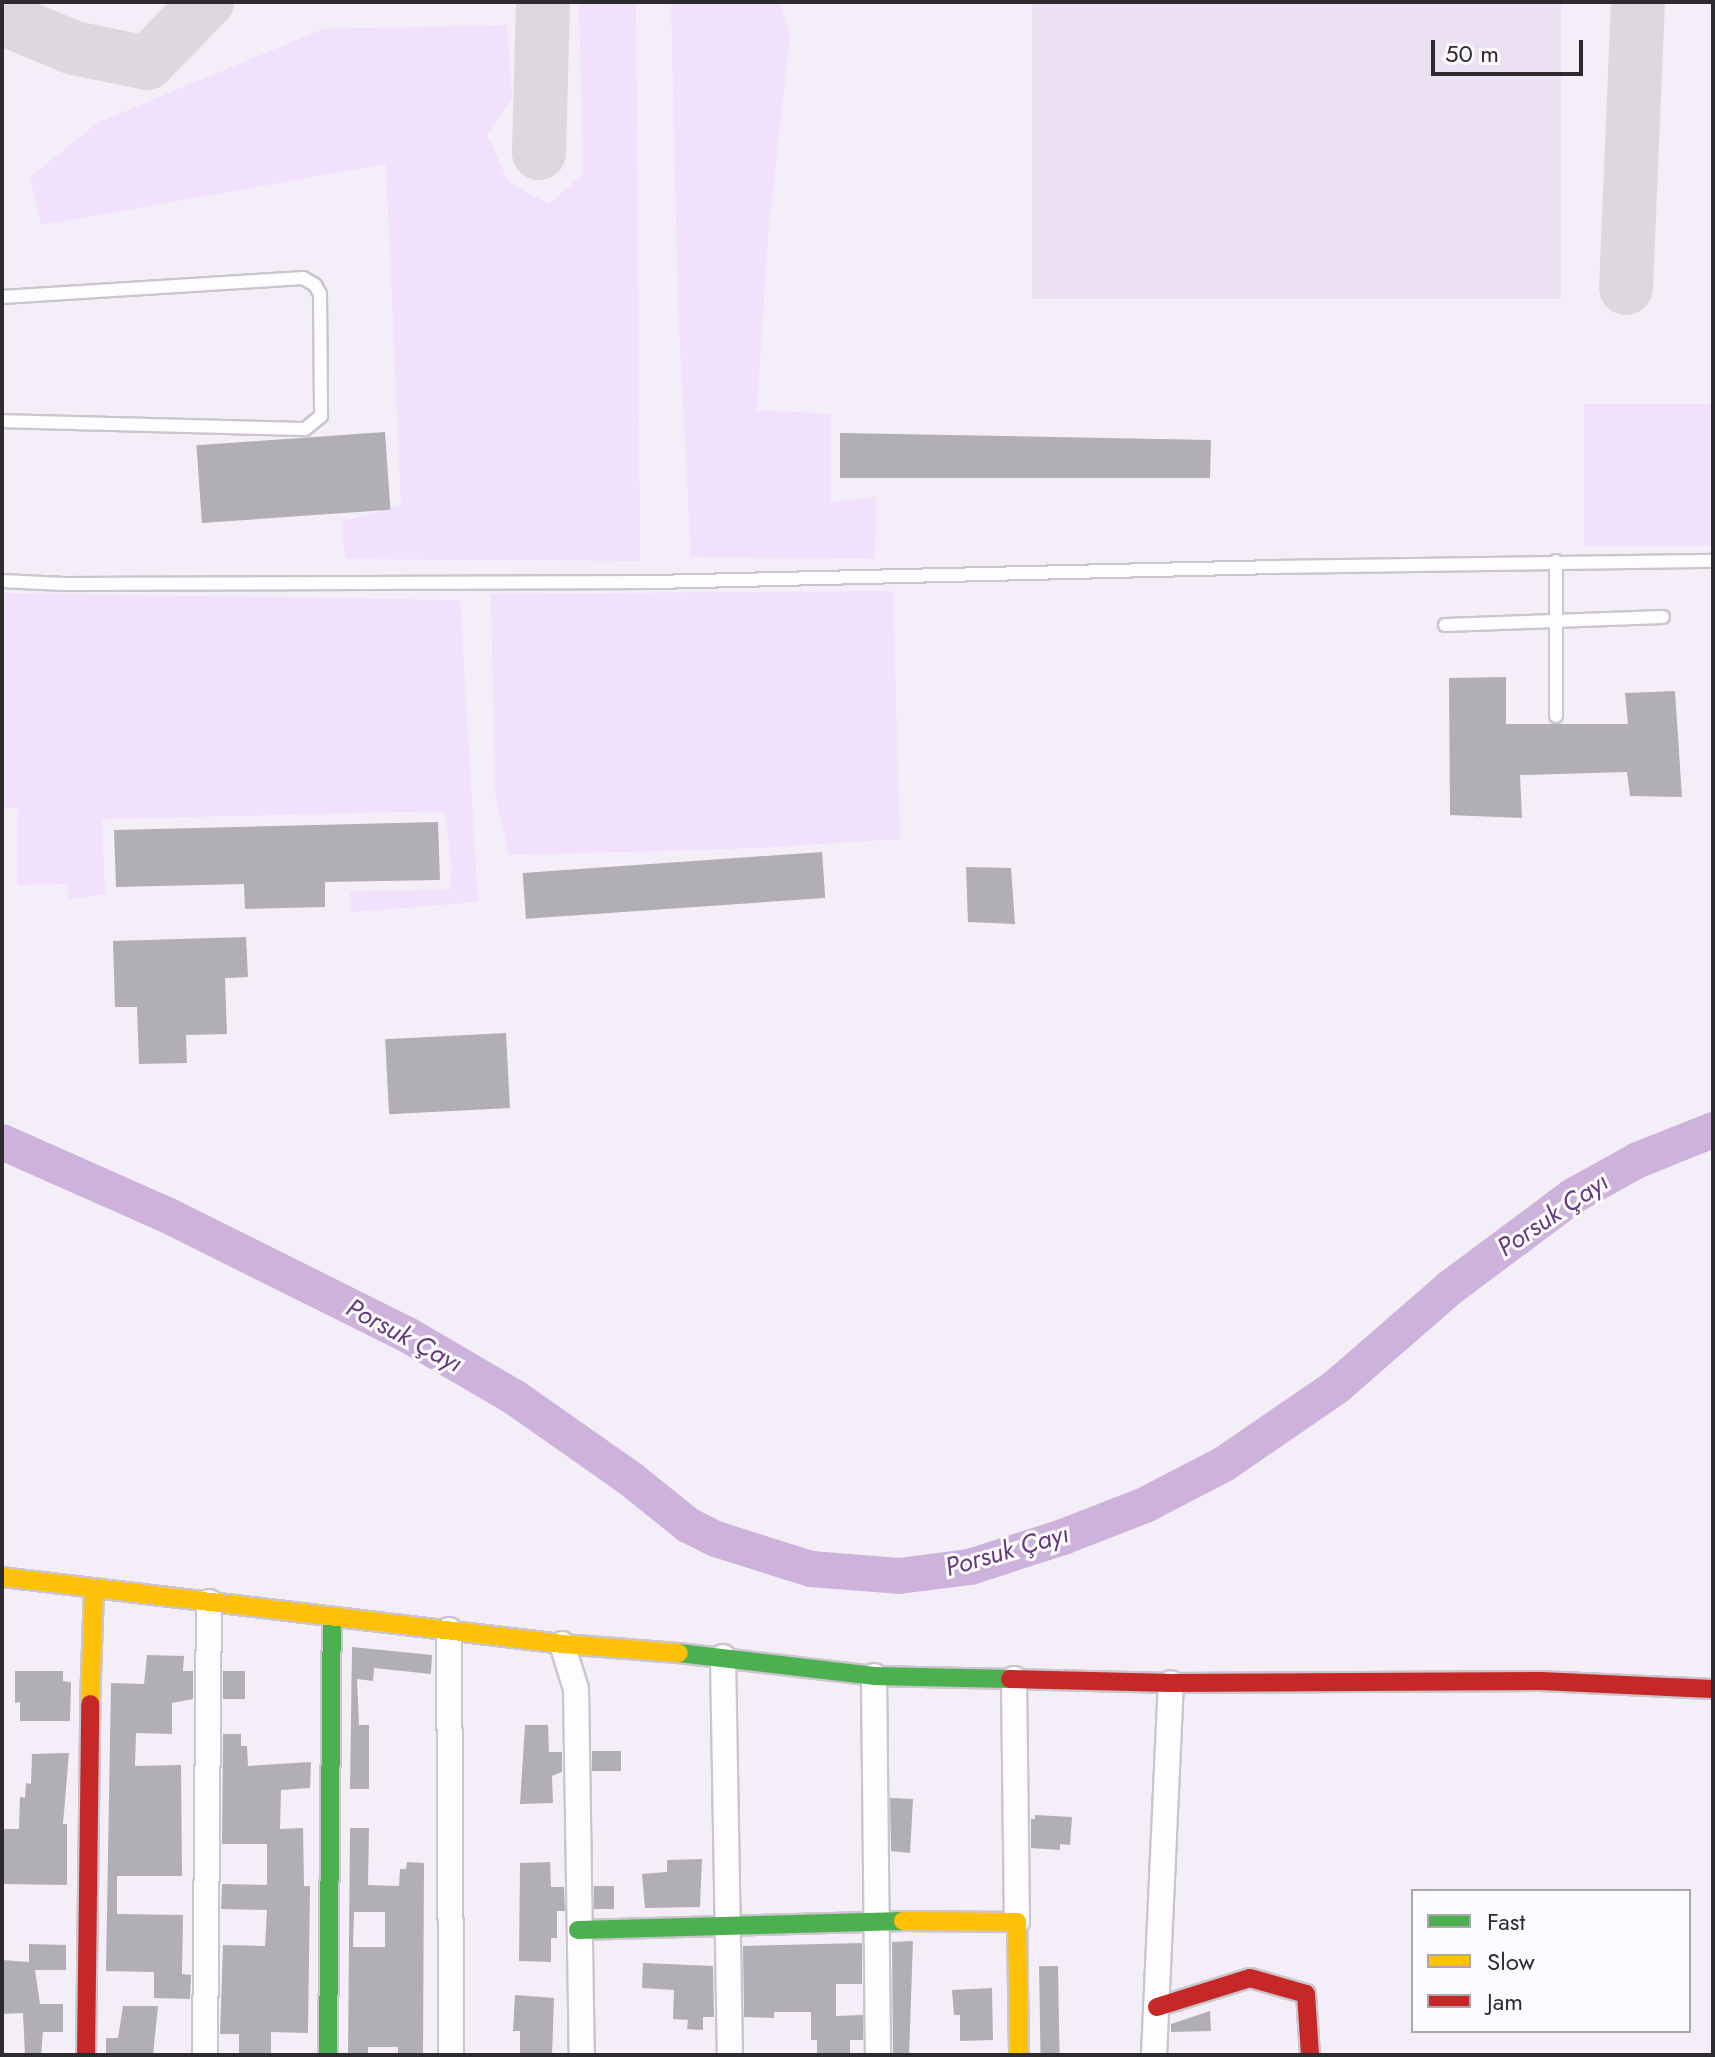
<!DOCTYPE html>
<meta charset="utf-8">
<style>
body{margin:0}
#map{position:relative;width:1715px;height:2057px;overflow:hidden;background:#f4eef8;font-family:Jost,sans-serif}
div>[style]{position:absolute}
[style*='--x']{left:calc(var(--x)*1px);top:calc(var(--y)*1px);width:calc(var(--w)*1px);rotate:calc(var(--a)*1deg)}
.built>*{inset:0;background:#ece1f2;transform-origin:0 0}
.green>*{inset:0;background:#f1e1fc;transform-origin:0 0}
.river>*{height:36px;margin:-18px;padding:0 18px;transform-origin:18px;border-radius:18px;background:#cdb2dc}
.taxiway>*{height:54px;margin:-27px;padding:0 27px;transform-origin:27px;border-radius:27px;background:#dcd8de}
.building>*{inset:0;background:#b2aeb5;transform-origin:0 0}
.roads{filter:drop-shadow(2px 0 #cbc6ce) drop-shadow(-2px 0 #cbc6ce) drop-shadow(0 2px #cbc6ce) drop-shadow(0 -2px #cbc6ce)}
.lane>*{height:12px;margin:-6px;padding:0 6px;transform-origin:6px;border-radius:6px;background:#fdfcfe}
.street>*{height:24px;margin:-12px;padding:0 12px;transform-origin:12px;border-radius:12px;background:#fdfcfe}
.fast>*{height:18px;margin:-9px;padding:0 9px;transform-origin:9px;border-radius:9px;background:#4caf50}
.slow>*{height:18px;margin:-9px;padding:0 9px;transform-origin:9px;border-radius:9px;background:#ffc107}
.jam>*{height:18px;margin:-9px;padding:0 9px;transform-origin:9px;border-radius:9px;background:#c62828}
span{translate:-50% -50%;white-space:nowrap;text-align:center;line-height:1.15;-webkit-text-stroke:6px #fdfbff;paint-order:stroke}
.water-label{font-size:26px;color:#653a7d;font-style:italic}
.frame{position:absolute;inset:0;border:4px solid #2d2a30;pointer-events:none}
.legend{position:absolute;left:1411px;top:1889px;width:280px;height:144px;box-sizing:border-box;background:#fdfbff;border:2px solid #aaa7ac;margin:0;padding:10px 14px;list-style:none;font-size:24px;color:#2d2a30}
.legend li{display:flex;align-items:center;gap:16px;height:40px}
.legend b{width:40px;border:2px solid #aaa7ac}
.scale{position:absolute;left:1431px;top:40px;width:152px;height:36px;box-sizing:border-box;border:4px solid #2d2a30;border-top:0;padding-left:10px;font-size:24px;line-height:28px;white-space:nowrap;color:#2d2a30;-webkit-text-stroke:6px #fdfbff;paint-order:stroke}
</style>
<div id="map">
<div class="built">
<div style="left:1032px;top:2px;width:529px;height:297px"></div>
</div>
<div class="green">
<div style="clip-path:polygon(579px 2px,636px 2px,640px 561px,345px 559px,342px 522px,401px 505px,386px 164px,41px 225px,30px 177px,99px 122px,323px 29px,507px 25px,512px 97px,487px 134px,508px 182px,548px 204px,583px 175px)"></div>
<div style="clip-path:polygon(671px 2px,780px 2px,790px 34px,768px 237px,757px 410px,831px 414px,830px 502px,876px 497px,875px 559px,691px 557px,678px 306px)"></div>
<div style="left:1584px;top:404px;width:129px;height:142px"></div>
<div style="clip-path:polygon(893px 591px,900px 839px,760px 848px,509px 855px,495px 793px,491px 594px)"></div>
<div style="clip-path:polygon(2px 593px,460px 600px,478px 902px,351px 912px,350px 891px,450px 890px,452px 868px,444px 811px,102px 819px,105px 894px,69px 899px,68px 884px,17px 885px,18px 808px,2px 808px)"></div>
</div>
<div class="river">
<div style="--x:2;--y:1142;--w:183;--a:23.9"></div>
<div style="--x:169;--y:1216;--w:265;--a:26.5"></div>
<div style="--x:406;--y:1334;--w:125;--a:30.3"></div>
<div style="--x:514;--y:1397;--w:144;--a:35.1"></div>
<div style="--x:632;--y:1480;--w:72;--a:38.8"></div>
<div style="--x:688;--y:1525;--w:31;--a:27"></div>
<div style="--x:716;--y:1539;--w:100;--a:17.5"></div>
<div style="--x:811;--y:1569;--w:88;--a:4.5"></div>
<div style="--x:899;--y:1576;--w:72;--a:-7.2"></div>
<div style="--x:970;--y:1567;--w:98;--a:-17.9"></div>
<div style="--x:1063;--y:1537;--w:88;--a:-21.3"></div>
<div style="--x:1145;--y:1505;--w:89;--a:-27.4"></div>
<div style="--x:1224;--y:1464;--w:136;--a:-34.5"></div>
<div style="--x:1336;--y:1387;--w:152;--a:-41"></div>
<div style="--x:1451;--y:1287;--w:152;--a:-36.7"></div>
<div style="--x:1573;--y:1196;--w:74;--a:-29"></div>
<div style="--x:1638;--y:1160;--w:81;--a:-21.8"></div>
</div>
<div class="taxiway">
<div style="--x:2;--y:18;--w:78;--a:22.6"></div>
<div style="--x:74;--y:48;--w:75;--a:11.6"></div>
<div style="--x:147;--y:63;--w:86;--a:-45.5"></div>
<div style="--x:539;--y:153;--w:151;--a:-88.5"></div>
<div style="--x:1626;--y:288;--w:286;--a:-87.6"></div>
</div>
<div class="building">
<div style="left:385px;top:432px;width:78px;height:189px;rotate:86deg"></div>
<div style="clip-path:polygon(840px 433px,1211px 440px,1210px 478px,840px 478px)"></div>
<div style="clip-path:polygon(1506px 677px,1506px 724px,1628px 724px,1625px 693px,1675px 691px,1682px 797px,1630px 796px,1627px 772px,1520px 775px,1522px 818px,1450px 815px,1449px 678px)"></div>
<div style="clip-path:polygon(438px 822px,440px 880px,325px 882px,325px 907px,245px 909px,244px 884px,116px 887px,114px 830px)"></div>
<div style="left:822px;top:852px;width:46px;height:300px;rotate:86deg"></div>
<div style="clip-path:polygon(966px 867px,1011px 868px,1015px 924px,968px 922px)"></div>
<div style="clip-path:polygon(246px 937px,248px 977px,225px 978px,227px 1034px,186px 1035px,187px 1063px,139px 1064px,137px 1007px,115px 1007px,113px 941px)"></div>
<div style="left:506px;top:1033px;width:75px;height:121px;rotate:87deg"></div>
<div style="clip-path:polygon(352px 1647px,432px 1655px,431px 1674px,374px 1668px,373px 1681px,357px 1679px,359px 1725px,369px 1725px,369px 1789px,350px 1789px)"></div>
<div style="clip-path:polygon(147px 1655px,184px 1656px,183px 1671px,193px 1671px,193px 1699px,172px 1703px,172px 1734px,136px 1733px,135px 1766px,181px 1765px,182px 1876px,117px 1876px,117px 1914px,183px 1915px,182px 1974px,191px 1975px,190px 1999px,154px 1998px,154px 1972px,106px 1971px,111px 1683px,144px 1684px)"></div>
<div style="clip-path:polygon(15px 1671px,63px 1671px,63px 1681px,71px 1682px,70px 1721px,20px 1721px,20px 1702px,15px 1703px)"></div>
<div style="left:223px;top:1671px;width:22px;height:28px"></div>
<div style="clip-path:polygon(525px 1725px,548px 1725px,549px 1752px,562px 1752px,562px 1772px,552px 1776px,553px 1803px,520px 1804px)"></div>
<div style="clip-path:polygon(223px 1734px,241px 1734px,241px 1746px,247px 1746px,248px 1766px,311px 1762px,310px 1788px,281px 1790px,280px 1829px,303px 1828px,304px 1886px,310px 1886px,308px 2033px,271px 2032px,271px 2055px,239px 2055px,239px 2034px,220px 2034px,223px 1945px,265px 1946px,267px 1910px,221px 1909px,222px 1884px,267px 1885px,267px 1844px,222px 1844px)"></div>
<div style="left:592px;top:1751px;width:29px;height:20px"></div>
<div style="clip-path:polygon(69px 1753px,63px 1824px,67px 1824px,67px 1885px,2px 1884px,2px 1829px,19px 1829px,20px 1797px,25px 1798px,26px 1783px,31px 1784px,32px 1754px)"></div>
<div style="clip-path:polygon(890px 1798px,913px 1799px,910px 1853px,891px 1851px)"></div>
<div style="clip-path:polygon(1035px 1815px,1072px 1817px,1070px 1845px,1060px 1844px,1060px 1850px,1031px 1848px,1031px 1819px,1035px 1819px)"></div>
<div style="clip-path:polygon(evenodd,350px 1828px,369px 1828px,368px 1885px,399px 1886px,400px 1869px,406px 1869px,407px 1862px,424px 1863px,423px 2055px,398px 2055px,398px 2047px,368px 2047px,368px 2055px,348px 2055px,350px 1828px,354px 1912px,385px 1912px,385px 1947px,353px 1947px,354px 1912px)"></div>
<div style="clip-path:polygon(702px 1859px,700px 1907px,645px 1908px,642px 1874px,667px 1872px,667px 1860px)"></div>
<div style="clip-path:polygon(550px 1862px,551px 1887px,564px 1887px,565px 1911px,557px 1911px,557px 1938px,551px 1938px,551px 1962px,519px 1961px,520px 1863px)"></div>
<div style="left:614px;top:1886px;width:23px;height:20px;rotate:90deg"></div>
<div style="clip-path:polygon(913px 1941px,909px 2055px,893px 2055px,892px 1942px)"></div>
<div style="clip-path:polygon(862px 1943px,862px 1984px,836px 1984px,836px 2016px,863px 2015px,863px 2040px,850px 2040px,850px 2055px,817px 2055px,817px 2040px,811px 2040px,811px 2012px,774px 2012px,774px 2018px,744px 2017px,743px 1946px)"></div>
<div style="clip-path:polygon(29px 1944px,66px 1945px,66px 1970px,35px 1970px,40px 2004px,63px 2004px,63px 2032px,43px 2032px,41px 2055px,25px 2055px,23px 2013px,2px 2014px,2px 1960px,29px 1962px)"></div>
<div style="clip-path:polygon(643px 1963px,713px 1966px,714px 2017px,703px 2017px,703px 2030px,687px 2029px,688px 2020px,673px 2019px,674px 1990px,642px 1988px)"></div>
<div style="left:1058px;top:1966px;width:89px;height:19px;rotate:89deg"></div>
<div style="clip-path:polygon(992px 1988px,993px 2040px,960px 2041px,960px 2015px,954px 2015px,952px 1990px)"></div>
<div style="clip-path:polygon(515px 1995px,554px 1998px,552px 2055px,520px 2055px,520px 2031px,513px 2031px)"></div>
<div style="clip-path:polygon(123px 2006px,158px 2006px,153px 2055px,106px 2055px,106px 2038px,118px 2038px)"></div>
<div style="clip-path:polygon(1210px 2011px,1211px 2031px,1171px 2032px,1171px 2024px)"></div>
</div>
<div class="roads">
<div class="lane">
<div style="--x:2;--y:297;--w:302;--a:-3.6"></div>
<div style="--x:303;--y:278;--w:14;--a:30"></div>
<div style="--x:315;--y:285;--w:10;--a:61"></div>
<div style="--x:320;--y:294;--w:122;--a:89.5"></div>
<div style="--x:321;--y:416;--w:21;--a:141"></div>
<div style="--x:305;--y:429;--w:303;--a:-178.5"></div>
<div style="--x:1556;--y:561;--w:155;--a:90"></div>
<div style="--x:2;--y:581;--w:62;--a:2.8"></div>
<div style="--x:64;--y:584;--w:590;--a:-0.19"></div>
<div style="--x:654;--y:582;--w:624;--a:-1.38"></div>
<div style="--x:1278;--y:567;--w:435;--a:-0.8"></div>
<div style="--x:1445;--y:625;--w:218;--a:-2.1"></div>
</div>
<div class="street">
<div style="--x:449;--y:1630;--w:425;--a:89.7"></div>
<div style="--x:562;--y:1644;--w:47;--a:72.7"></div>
<div style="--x:576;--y:1689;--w:366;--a:89.1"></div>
<div style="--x:723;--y:1657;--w:398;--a:89"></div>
<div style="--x:874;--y:1676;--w:379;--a:89.4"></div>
<div style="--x:1014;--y:1679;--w:243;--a:89.3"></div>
<div style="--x:205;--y:2055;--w:453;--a:-89.5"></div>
<div style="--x:1154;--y:2055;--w:372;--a:-87.4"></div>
</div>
<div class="fast">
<div style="--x:679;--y:1653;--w:196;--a:6.7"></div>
<div style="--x:874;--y:1676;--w:136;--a:1.3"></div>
<div style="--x:578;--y:1930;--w:325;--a:-1.6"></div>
<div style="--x:328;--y:2055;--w:438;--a:-89.5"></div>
</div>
<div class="slow">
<div style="--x:2;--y:1577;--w:564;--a:6.82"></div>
<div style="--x:562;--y:1644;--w:117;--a:4.4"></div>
<div style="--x:90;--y:1704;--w:114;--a:-88"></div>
<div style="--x:903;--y:1921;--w:114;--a:0.5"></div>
<div style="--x:1017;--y:1922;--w:133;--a:89.1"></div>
</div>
<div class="jam">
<div style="--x:1010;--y:1679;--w:161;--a:1.4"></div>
<div style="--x:1171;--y:1683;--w:370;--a:-0.3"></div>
<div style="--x:1541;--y:1681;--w:172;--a:2.7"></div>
<div style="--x:1157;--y:2007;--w:97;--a:-17.3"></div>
<div style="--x:1250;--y:1978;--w:58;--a:15.9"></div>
<div style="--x:1306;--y:1994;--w:61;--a:86.2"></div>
<div style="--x:86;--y:2055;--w:351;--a:-89.3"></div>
</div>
</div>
<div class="water-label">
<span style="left:1553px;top:1215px;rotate:-34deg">Porsuk Çayı</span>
<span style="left:404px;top:1336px;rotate:28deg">Porsuk Çayı</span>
<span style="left:1007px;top:1551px;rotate:-16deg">Porsuk Çayı</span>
</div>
<div class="frame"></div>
<ul class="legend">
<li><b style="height:10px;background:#4caf50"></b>Fast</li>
<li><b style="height:10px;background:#ffc107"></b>Slow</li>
<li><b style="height:10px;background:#c62828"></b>Jam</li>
</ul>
<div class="scale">50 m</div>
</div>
